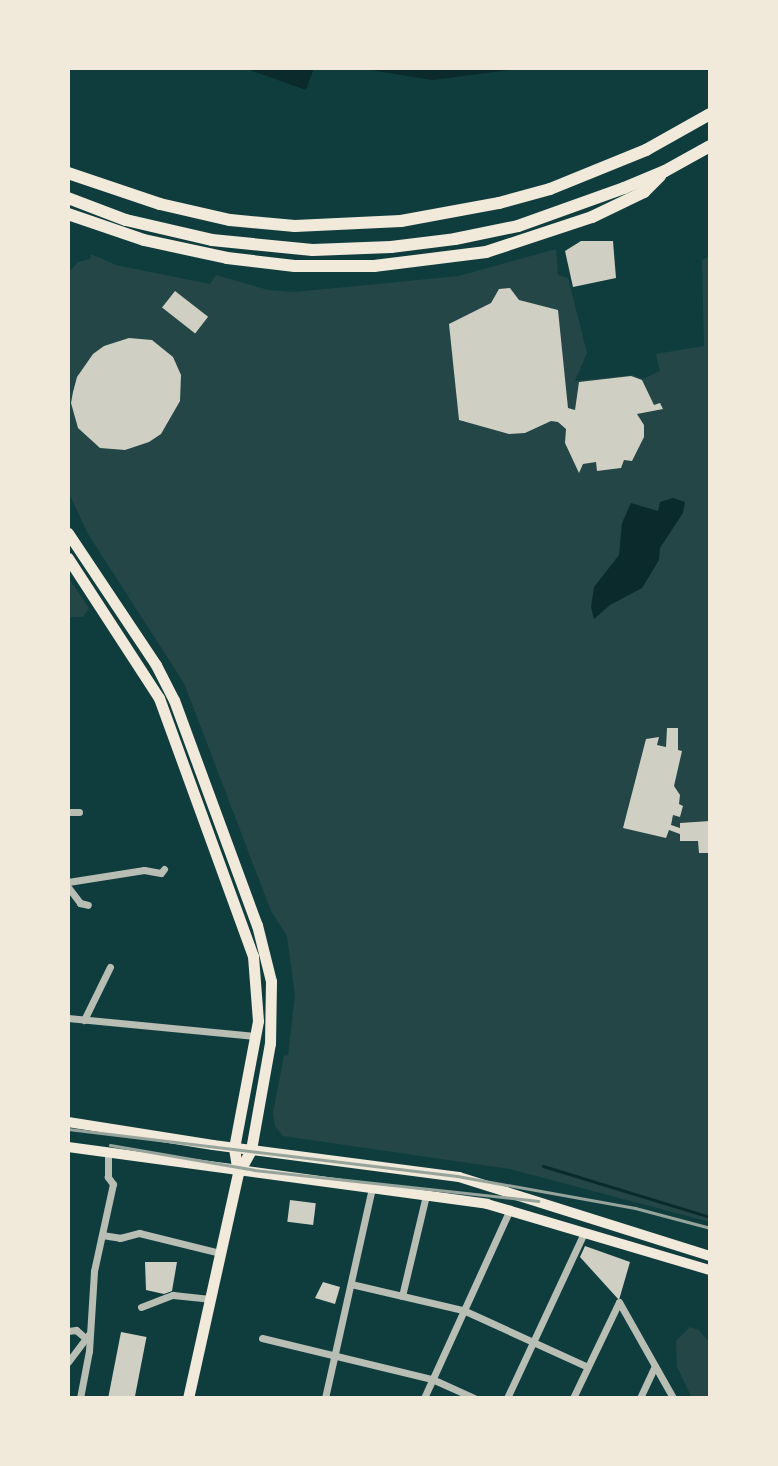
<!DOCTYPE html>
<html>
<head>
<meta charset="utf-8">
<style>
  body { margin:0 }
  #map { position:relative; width:778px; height:1466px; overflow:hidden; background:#0f3d3e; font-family:Georgia,serif }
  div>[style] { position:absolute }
  .green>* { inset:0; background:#244646 }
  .water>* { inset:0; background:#0a2a2b }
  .stream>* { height:3px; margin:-1.5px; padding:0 1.5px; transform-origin:1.5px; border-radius:1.5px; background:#0a2a2b }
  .building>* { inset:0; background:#cfcfc3; transform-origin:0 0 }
  .minor>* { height:7px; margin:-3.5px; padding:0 3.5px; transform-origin:3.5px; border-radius:3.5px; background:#b8beb3 }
  .secondary>* { height:10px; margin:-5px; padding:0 5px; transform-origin:5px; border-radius:5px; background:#f1e9da }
  .primary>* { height:11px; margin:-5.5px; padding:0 5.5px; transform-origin:5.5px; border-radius:5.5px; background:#f1e9da }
  .trunk>* { height:12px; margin:-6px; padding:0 6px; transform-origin:6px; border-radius:6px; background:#f1e9da }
  .rail>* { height:3px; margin:-1.5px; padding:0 1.5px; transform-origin:1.5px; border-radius:1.5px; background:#97a49c }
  span { translate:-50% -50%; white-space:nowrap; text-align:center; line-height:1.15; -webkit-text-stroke:7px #f1e9da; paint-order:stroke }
  .frame { position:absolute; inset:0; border:70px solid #f1e9da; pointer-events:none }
</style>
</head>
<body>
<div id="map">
  <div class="green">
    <div style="clip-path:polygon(556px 249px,558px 275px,568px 278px,587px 353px,575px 381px,633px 375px,643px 379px,660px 371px,656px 354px,704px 346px,702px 260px,710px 256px,710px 1222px,510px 1169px,283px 1136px,275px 1126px,273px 1113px,284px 1056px,288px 1055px,295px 995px,287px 936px,271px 911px,184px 683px,88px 534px,68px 491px,68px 273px,78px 262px,90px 259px,91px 254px,116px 265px,185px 279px,210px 284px,216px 275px,268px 290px,295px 292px,459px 276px)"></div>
    <div style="clip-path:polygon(68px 577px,89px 608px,83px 617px,68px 617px)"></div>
    <div style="clip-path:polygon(690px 1327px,699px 1330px,710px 1343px,710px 1398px,692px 1398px,677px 1367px,676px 1341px)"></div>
  </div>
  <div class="water">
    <div style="clip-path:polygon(244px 68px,314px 68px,306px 90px)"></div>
    <div style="clip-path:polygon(358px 68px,526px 68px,432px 80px)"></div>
    <div style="clip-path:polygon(673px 498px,685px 502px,683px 513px,660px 548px,659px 560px,642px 588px,610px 605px,594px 619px,591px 607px,594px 587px,619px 555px,622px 523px,631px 503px,658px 511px,660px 502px)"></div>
  </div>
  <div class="stream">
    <div style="left:543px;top:1166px;width:175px;rotate:17deg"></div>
  </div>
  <div class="building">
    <div style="clip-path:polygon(581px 241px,613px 241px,616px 278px,573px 287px,565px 251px)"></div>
    <div style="clip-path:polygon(510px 288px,519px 300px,558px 310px,568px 408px,575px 410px,579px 382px,631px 376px,642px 380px,654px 405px,660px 403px,663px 409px,637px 414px,644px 425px,644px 437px,632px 461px,624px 460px,621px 468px,597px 471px,596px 462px,583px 464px,579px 473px,565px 443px,566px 429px,558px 422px,551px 421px,525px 433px,509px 434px,459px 420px,449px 324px,491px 303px,499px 289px)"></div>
    <div style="left:175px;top:291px;width:42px;height:21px;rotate:38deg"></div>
    <div style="clip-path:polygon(129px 338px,152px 340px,173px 357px,181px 375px,180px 401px,161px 434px,149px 442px,125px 450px,100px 448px,78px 428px,71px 403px,73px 392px,77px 377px,93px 354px,104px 346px)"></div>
    <div style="clip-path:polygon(667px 728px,678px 728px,678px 750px,682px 751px,674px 786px,680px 795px,679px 804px,683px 806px,680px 817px,673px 815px,671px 825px,680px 828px,680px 823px,710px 821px,710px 853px,699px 853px,698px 841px,680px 841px,680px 834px,669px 830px,666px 838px,623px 828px,646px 739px,659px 737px,657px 745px,666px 747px)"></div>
    <div style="left:290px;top:1200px;width:26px;height:22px;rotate:7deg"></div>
    <div style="clip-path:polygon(585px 1246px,630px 1262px,619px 1300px,580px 1257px)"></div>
    <div style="clip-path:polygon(145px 1262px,177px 1262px,172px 1291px,164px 1294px,146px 1290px)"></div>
    <div style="clip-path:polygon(323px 1282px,340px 1287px,335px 1304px,315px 1298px)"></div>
    <div style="left:121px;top:1332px;width:26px;height:67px;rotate:11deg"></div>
  </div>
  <div class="minor">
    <div style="left:68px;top:812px;width:11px"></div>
    <div style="left:68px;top:882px;width:77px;rotate:-9deg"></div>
    <div style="left:144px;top:870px;width:17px;rotate:10deg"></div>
    <div style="left:161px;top:873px;width:5px;rotate:-53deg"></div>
    <div style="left:68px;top:887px;width:20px;rotate:53deg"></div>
    <div style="left:80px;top:903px;width:8px;rotate:14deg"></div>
    <div style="left:68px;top:1018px;width:188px;rotate:5.5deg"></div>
    <div style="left:84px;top:1020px;width:59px;rotate:-63.9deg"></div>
    <div style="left:102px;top:1235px;width:18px;rotate:9deg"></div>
    <div style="left:120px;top:1238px;width:20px;rotate:-15deg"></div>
    <div style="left:139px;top:1233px;width:83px;rotate:13.9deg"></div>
    <div style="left:351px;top:1284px;width:115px;rotate:13.1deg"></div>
    <div style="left:463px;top:1310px;width:137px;rotate:24.5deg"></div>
    <div style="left:402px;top:1296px;width:104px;rotate:-76.6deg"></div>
    <div style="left:619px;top:1302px;width:110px;rotate:60.6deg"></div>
    <div style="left:141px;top:1307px;width:34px;rotate:-21deg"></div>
    <div style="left:173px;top:1295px;width:37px;rotate:6deg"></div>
    <div style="left:68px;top:1331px;width:8px;rotate:-7deg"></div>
    <div style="left:76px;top:1330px;width:11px;rotate:41deg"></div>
    <div style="left:262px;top:1338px;width:175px;rotate:13.6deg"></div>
    <div style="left:432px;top:1379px;width:46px;rotate:24.3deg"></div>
    <div style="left:68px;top:1362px;width:36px;rotate:-53deg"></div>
    <div style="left:80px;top:1398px;width:48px;rotate:-79.2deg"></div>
    <div style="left:89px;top:1351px;width:80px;rotate:-86.4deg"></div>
    <div style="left:94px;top:1271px;width:89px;rotate:-77.7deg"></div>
    <div style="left:113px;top:1184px;width:9px;rotate:-126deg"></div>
    <div style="left:108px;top:1177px;width:24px;rotate:-90deg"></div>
    <div style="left:325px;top:1398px;width:215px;rotate:-77.4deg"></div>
    <div style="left:424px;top:1398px;width:208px;rotate:-65.5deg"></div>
    <div style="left:507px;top:1398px;width:182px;rotate:-65deg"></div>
    <div style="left:573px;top:1398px;width:106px;rotate:-64.4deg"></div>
    <div style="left:640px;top:1398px;width:35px;rotate:-65deg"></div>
  </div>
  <div class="secondary">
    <div style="left:68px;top:1122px;width:147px;rotate:9deg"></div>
    <div style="left:213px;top:1145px;width:248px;rotate:7.4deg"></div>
    <div style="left:459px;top:1177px;width:263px;rotate:17.5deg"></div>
    <div style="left:68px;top:1147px;width:423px;rotate:7.7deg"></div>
    <div style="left:487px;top:1204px;width:233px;rotate:16.5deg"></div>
  </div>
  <div class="primary">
    <div style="left:68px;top:533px;width:159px;rotate:56.3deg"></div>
    <div style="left:156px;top:665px;width:39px;rotate:63deg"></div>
    <div style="left:174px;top:700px;width:240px;rotate:69.8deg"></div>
    <div style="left:257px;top:925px;width:58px;rotate:76deg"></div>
    <div style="left:271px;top:981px;width:62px;rotate:90.9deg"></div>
    <div style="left:270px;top:1043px;width:109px;rotate:100.1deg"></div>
    <div style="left:251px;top:1150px;width:26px;rotate:119deg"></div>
    <div style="left:238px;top:1173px;width:230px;rotate:102.5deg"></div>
    <div style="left:68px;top:558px;width:167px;rotate:57deg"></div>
    <div style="left:159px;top:698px;width:275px;rotate:70deg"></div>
    <div style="left:253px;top:956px;width:65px;rotate:85.6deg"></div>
    <div style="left:258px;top:1021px;width:129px;rotate:100.7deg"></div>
    <div style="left:234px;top:1148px;width:24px;rotate:81deg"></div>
  </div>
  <div class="trunk">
    <div style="left:68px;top:173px;width:97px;rotate:18.6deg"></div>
    <div style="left:160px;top:204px;width:72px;rotate:12.9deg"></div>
    <div style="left:230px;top:220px;width:65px;rotate:5.3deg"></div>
    <div style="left:295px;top:226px;width:106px;rotate:-2.7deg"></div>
    <div style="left:401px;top:221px;width:100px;rotate:-10.4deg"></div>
    <div style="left:499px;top:203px;width:53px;rotate:-15.4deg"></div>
    <div style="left:550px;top:189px;width:104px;rotate:-22.1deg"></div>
    <div style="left:646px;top:150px;width:73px;rotate:-29.4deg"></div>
    <div style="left:68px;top:198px;width:62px;rotate:20.8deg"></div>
    <div style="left:126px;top:220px;width:88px;rotate:13.1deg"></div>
    <div style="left:212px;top:240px;width:101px;rotate:5.7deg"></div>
    <div style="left:313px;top:250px;width:78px;rotate:-2.2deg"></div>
    <div style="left:391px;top:247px;width:64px;rotate:-7.1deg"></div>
    <div style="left:455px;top:239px;width:64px;rotate:-11.7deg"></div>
    <div style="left:518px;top:226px;width:113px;rotate:-19.7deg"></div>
    <div style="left:624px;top:188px;width:44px;rotate:-22.5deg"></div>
    <div style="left:665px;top:171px;width:51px;rotate:-29.1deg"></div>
    <div style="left:68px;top:214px;width:80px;rotate:18.9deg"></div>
    <div style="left:144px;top:240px;width:85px;rotate:12.2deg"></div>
    <div style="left:227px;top:258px;width:68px;rotate:6.7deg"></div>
    <div style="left:295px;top:266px;width:79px"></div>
    <div style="left:374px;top:266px;width:113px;rotate:-7.1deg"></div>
    <div style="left:486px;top:252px;width:112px;rotate:-18.3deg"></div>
    <div style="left:592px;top:217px;width:58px;rotate:-25.7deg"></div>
    <div style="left:644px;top:192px;width:23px;rotate:-45deg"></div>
  </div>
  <div class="rail">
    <div style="left:68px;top:1129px;width:392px;rotate:6.9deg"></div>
    <div style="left:457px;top:1176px;width:181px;rotate:10.2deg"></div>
    <div style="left:635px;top:1208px;width:78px;rotate:14.9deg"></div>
    <div style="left:110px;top:1145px;width:146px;rotate:9.8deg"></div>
    <div style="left:254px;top:1170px;width:286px;rotate:6.2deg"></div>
  </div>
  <div class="frame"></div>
</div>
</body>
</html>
